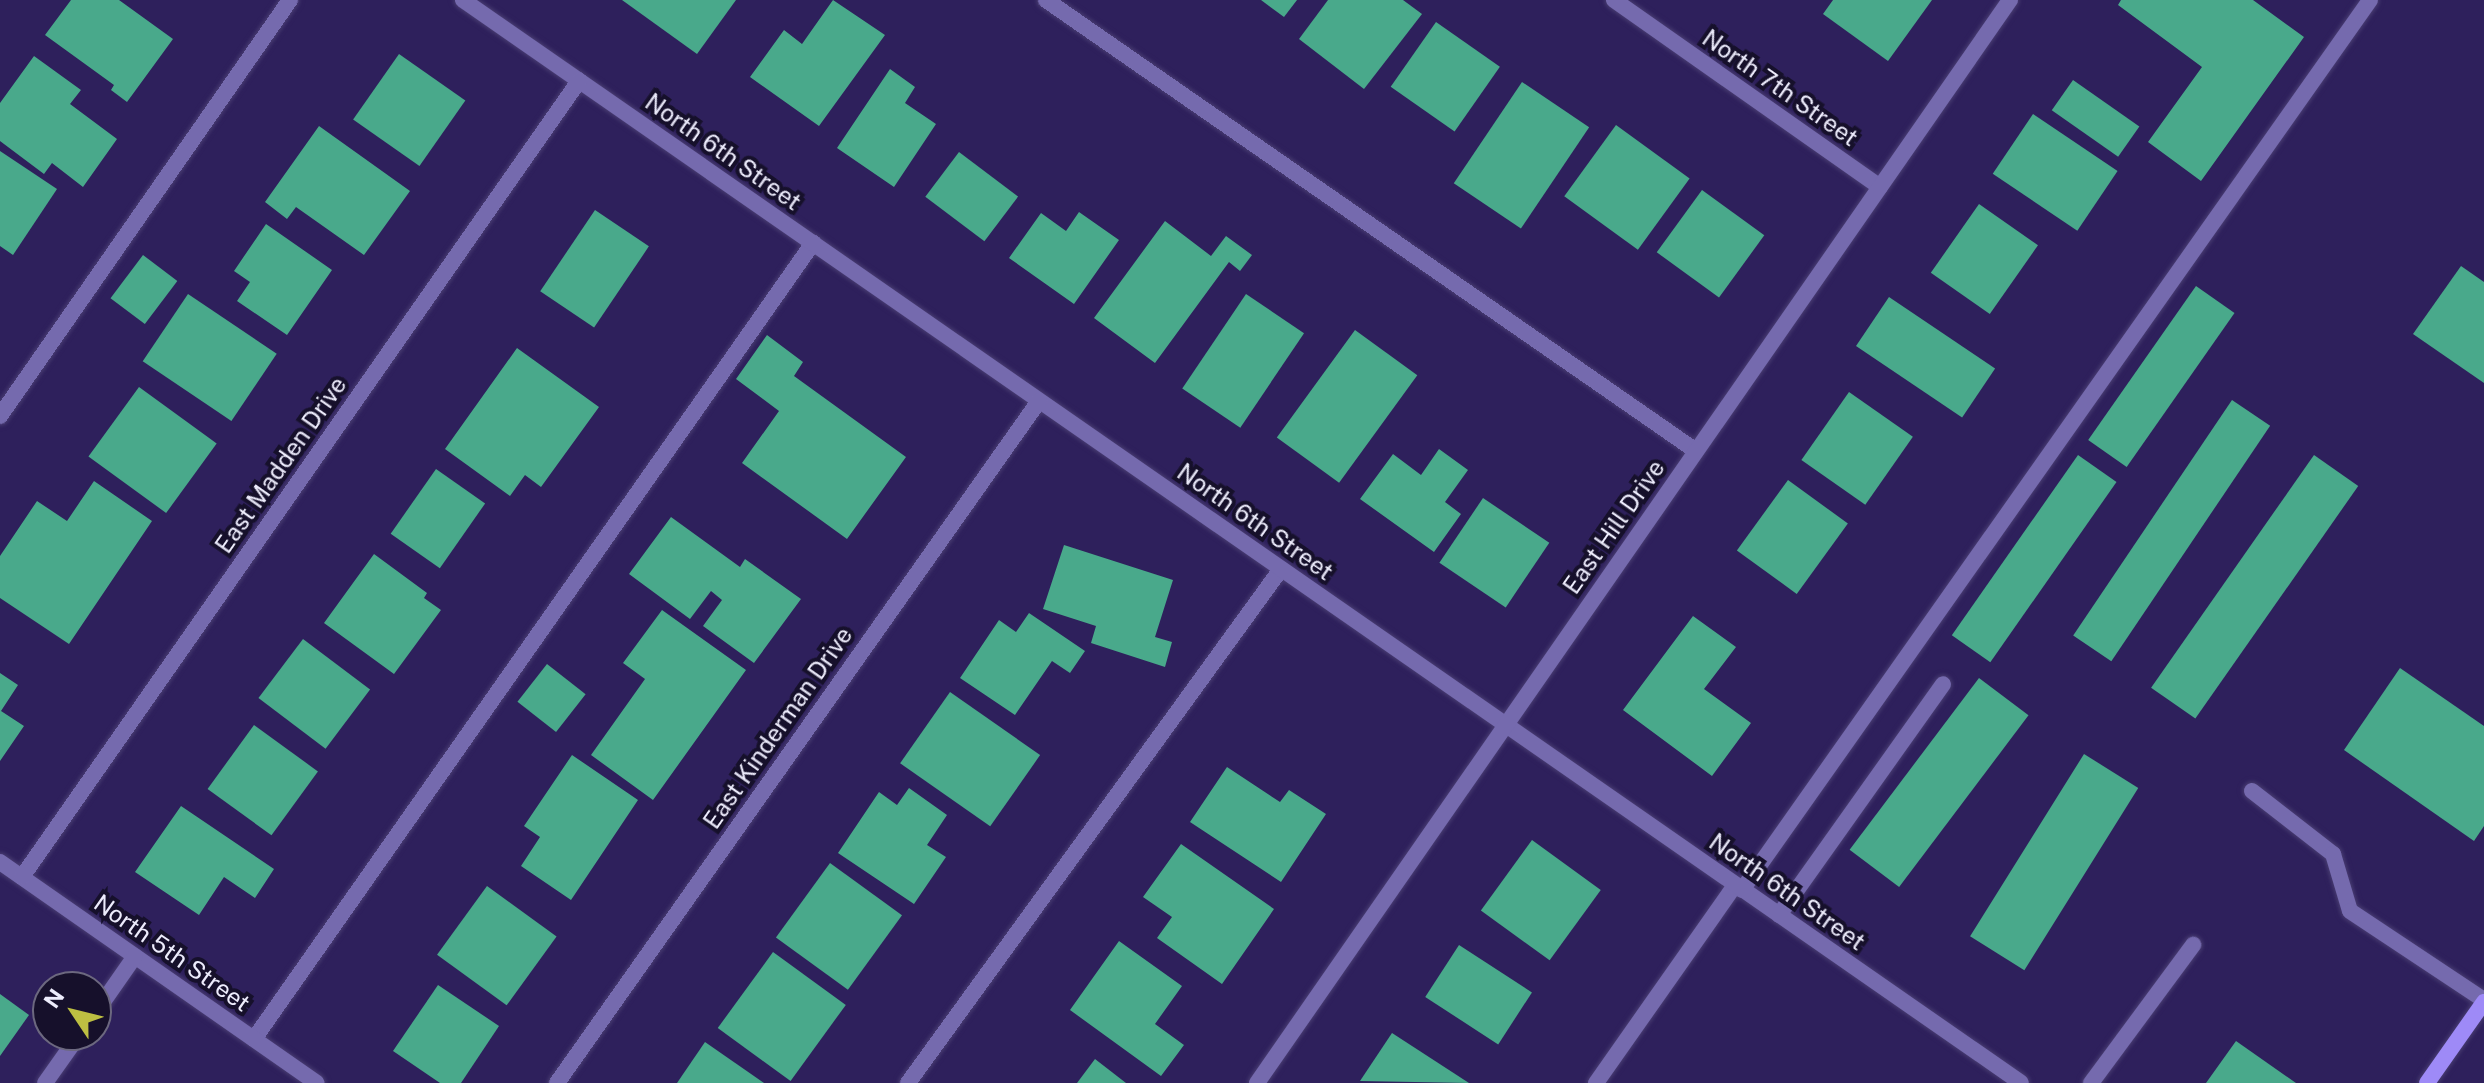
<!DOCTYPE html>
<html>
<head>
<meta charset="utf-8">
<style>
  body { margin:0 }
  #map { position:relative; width:2484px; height:1083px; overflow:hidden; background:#2e205c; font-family:"Public Sans",sans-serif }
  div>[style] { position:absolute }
  .building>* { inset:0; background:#49a98b; transform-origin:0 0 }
  .roads { filter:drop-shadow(0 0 2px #493d72) drop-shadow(0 0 2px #493d72) }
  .service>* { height:16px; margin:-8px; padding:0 8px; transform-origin:8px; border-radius:8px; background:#756aae }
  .minor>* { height:16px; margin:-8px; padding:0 8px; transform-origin:8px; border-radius:8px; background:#756aae }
  .secondary>* { height:16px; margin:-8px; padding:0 8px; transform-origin:8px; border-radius:8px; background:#9e8af7 }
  span { translate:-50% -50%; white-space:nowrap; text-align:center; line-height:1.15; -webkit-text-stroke:8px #16102b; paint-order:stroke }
  .street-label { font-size:24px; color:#edecfc }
  .north { position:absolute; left:32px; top:971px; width:80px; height:80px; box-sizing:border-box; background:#16102b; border:2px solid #6c687f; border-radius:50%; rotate:305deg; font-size:22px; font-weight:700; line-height:32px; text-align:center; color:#edecfc }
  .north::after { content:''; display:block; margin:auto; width:28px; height:36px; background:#bdbf42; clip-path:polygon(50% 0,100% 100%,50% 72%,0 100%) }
</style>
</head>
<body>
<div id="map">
  <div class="building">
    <div style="clip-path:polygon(71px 0,119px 0,173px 39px,127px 102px,111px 90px,114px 85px,45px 35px)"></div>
    <div style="clip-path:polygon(622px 0,736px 0,697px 54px)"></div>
    <div style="clip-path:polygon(833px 0,885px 35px,819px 126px,750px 77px,784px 30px,802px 44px)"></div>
    <div style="clip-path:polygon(1261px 0,1297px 0,1284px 17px)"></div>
    <div style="clip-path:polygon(1328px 0,1403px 0,1422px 14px,1364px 89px,1299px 39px)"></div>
    <div style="clip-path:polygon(1833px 0,1932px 0,1888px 61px,1823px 14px)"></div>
    <div style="clip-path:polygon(2121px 0,2253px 0,2304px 37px,2201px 181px,2148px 142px,2202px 67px,2118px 5px)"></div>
    <div style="left:1436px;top:22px;width:78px;height:79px;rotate:35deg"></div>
    <div style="left:399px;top:54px;width:81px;height:80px;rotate:35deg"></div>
    <div style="clip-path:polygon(34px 56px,81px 90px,70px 104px,117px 139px,83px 187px,52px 163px,44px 174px,0 141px,0 103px)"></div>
    <div style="clip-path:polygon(890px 69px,915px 87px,905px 103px,936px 124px,894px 187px,837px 148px)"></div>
    <div style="left:2073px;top:80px;width:81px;height:37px;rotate:35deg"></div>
    <div style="left:1522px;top:82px;width:81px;height:122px;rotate:34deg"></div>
    <div style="left:2033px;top:114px;width:102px;height:72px;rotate:34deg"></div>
    <div style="left:1616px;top:125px;width:91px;height:88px;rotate:36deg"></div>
    <div style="clip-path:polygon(319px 126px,410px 191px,364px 255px,296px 207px,287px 219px,265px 202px)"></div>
    <div style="clip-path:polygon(0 151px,57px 189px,13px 255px,0 246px)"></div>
    <div style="left:959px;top:152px;width:74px;height:56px;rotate:37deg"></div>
    <div style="left:1702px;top:190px;width:77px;height:77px;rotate:36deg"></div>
    <div style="left:1979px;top:204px;width:72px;height:84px;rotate:35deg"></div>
    <div style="left:595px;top:210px;width:65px;height:98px;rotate:34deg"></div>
    <div style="clip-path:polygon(1079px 212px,1119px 240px,1074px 304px,1009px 258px,1041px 213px,1066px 231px)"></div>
    <div style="clip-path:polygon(1165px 221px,1211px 256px,1226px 236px,1252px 255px,1240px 271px,1229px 262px,1155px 363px,1094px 318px)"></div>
    <div style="clip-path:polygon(266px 224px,332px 270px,287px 335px,237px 301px,250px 282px,234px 271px)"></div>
    <div style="left:143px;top:255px;width:43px;height:54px;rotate:37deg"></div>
    <div style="clip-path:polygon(2461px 266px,2484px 282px,2484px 383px,2413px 334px)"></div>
    <div style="left:2196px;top:286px;width:47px;height:188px;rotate:35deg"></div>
    <div style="left:188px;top:294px;width:107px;height:81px;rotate:34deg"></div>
    <div style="left:1246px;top:294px;width:70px;height:114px;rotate:34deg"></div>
    <div style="left:1889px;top:297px;width:128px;height:59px;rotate:34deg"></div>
    <div style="left:1355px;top:330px;width:77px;height:133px;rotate:36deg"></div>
    <div style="clip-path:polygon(767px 335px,803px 362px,794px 376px,906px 457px,847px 539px,742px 463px,779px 411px,736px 379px)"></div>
    <div style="clip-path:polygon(517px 348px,599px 407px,541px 487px,525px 475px,510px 496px,445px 449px)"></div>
    <div style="left:139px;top:387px;width:96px;height:86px;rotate:36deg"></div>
    <div style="left:1849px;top:392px;width:78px;height:83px;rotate:35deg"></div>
    <div style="left:2232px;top:400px;width:46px;height:284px;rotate:34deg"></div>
    <div style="clip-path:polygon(1439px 449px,1468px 470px,1445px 502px,1461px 514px,1434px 552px,1360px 499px,1393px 454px,1421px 475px)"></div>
    <div style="left:2078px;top:455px;width:47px;height:220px;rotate:35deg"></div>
    <div style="left:2314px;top:455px;width:54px;height:284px;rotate:35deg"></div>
    <div style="left:436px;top:469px;width:60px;height:79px;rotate:35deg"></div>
    <div style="left:1788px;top:480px;width:74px;height:87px;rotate:36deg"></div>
    <div style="clip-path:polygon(94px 481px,152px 521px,69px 644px,0 598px,0 556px,37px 501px,67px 521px)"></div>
    <div style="left:1483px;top:498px;width:80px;height:78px;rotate:34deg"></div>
    <div style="clip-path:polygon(671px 517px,740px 567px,745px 559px,801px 599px,754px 663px,703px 626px,722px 600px,711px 591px,690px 619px,629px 574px)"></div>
    <div style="clip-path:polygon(1064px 545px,1173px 580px,1155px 637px,1172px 642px,1165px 667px,1091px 643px,1096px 626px,1043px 609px)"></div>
    <div style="clip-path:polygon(374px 554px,427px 593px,424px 598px,441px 610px,394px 674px,324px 623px)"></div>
    <div style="clip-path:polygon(662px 610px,746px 670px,653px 800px,591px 755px,645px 679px,623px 663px)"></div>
    <div style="clip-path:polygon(1029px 613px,1085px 651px,1070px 673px,1052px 661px,1015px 715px,960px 678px,999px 620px,1016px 632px)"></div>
    <div style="clip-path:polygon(1693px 616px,1736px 647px,1704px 689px,1751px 723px,1712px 776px,1623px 710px)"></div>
    <div style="left:303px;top:639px;width:84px;height:74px;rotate:37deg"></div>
    <div style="left:547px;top:664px;width:49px;height:48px;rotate:38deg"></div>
    <div style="clip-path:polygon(2400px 668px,2484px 726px,2484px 826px,2474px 841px,2344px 750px)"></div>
    <div style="clip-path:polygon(0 673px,18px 685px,1px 711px,24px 726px,0 761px)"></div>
    <div style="left:1979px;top:678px;width:62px;height:215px;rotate:37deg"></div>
    <div style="left:950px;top:692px;width:110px;height:87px;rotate:35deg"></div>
    <div style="left:254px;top:725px;width:79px;height:79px;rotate:36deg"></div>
    <div style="left:2084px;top:754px;width:64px;height:215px;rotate:32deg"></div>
    <div style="clip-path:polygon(572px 755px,638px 800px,571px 900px,521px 866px,540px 837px,524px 826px)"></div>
    <div style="clip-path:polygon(1227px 767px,1280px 802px,1289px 790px,1326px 814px,1281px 882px,1190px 822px)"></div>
    <div style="clip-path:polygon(909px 788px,947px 815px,927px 845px,946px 857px,914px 904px,838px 853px,879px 792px,897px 805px)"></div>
    <div style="clip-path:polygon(181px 806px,274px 869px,255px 898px,224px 877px,199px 915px,135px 872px)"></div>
    <div style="left:1532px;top:840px;width:85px;height:87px;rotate:36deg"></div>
    <div style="clip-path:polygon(1181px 844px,1274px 909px,1222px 984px,1157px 938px,1172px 917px,1143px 897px)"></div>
    <div style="left:830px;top:863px;width:89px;height:92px;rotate:36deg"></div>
    <div style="left:487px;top:886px;width:86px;height:85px;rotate:36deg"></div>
    <div style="clip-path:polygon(1119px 941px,1182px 986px,1155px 1024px,1184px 1045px,1161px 1076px,1070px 1010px)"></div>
    <div style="left:1459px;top:945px;width:87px;height:62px;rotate:33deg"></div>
    <div style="left:773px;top:952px;width:90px;height:94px;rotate:36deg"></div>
    <div style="clip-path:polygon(438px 985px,499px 1026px,461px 1083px,440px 1083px,393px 1051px)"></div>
    <div style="clip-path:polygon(0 994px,29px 1015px,0 1056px)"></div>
    <div style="clip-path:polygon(1392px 1033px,1469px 1083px,1360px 1081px)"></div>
    <div style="clip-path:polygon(2236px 1041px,2296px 1083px,2206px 1083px)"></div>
    <div style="clip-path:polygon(705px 1042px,764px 1083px,677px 1083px)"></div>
    <div style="clip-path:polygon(1095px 1059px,1126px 1083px,1077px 1083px)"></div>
  </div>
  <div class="roads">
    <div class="service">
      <div style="left:1046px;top:0;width:791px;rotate:34.75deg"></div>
      <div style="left:0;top:416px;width:507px;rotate:-55.12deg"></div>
      <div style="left:2252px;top:791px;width:103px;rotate:37.9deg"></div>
      <div style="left:2333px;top:854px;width:59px;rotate:73.4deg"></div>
      <div style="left:2350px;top:911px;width:161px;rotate:33.6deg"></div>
      <div style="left:1742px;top:890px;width:1089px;rotate:-54.79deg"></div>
      <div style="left:1779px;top:915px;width:283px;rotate:-54.6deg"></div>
      <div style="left:254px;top:1039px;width:973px;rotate:-54.92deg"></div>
      <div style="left:908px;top:1083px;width:635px;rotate:-54.03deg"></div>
      <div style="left:1596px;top:1083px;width:242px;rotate:-54.9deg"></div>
      <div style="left:2091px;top:1083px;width:172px;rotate:-53.5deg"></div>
    </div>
    <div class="minor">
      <div style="left:463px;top:0;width:1897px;rotate:34.8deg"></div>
      <div style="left:1614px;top:0;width:325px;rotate:35.1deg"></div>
      <div style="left:0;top:862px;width:386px;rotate:34.9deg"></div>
      <div style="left:22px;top:877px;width:972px;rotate:-55.02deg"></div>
      <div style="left:96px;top:1012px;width:68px;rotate:-55.1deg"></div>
      <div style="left:45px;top:1083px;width:59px;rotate:-54.7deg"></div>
      <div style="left:557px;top:1083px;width:835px;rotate:-54.75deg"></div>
      <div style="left:1257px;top:1083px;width:1319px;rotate:-55.19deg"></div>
    </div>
    <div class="secondary">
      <div style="left:2427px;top:1083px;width:99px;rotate:-54.9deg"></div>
    </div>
  </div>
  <div class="street-label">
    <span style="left:1780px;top:88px;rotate:35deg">North 7th Street</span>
    <span style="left:723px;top:152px;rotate:35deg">North 6th Street</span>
    <span style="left:281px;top:465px;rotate:-55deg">East Madden Drive</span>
    <span style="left:1255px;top:522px;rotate:35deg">North 6th Street</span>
    <span style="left:1614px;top:527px;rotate:-55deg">East Hill Drive</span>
    <span style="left:778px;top:728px;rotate:-55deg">East Kinderman Drive</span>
    <span style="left:1787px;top:892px;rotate:35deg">North 6th Street</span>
    <span style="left:172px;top:953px;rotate:35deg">North 5th Street</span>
  </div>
  <div class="north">N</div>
</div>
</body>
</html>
